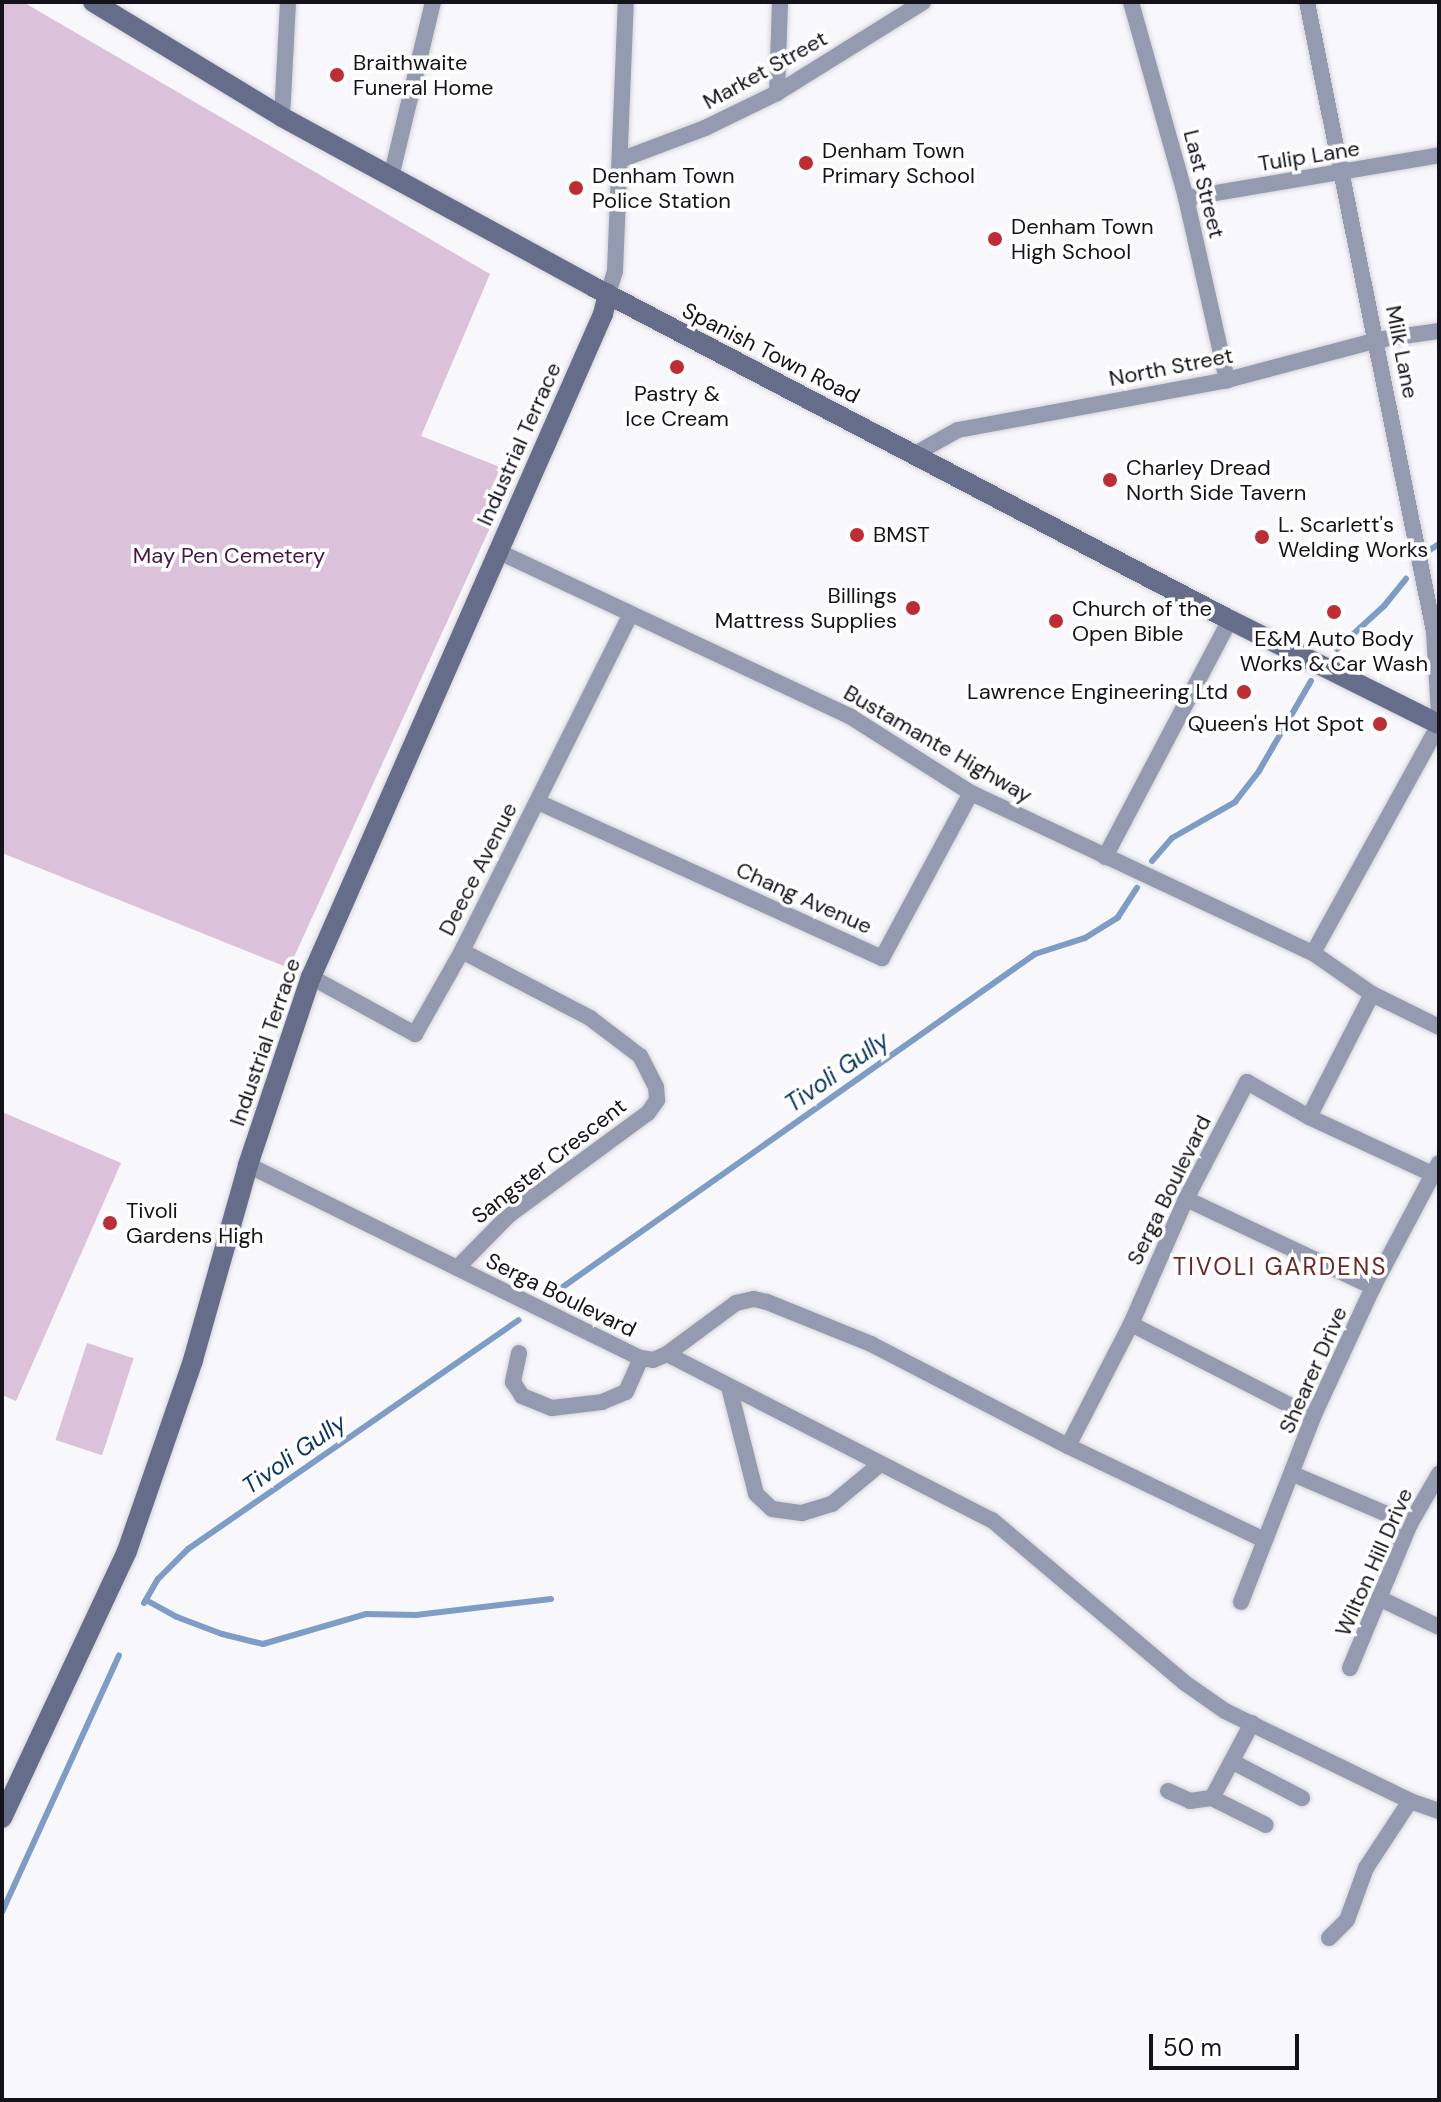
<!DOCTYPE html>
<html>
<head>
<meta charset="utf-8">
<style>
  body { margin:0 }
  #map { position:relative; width:1441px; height:2102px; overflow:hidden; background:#f8f7fc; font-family:"DM Sans",sans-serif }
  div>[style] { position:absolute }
  .green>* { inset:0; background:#dbc1d9; transform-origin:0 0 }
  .stream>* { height:6px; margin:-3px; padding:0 3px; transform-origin:3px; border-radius:3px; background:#7e9dc6 }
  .roads { filter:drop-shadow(0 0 2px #d4d3d8) drop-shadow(0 0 2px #d4d3d8) }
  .street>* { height:16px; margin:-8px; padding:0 8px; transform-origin:8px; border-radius:8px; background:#949aaf }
  .secondary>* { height:20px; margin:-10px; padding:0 10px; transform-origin:10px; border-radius:10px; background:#666d8b }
  .dots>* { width:22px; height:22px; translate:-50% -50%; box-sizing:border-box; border:4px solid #fff; border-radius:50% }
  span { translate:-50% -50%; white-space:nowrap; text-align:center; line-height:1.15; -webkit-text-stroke:7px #fff; paint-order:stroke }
  .poi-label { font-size:22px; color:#14131b }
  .left { translate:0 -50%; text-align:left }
  .right { translate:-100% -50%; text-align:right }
  .street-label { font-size:22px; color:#14131b }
  .park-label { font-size:22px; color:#461545 }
  .water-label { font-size:24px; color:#093567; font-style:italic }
  .neighbourhood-label { font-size:24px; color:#6d2726; letter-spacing:2px }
  .frame { position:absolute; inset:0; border:4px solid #14131b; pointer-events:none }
  .scale { position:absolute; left:1149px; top:2034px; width:150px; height:36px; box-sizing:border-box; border:4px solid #14131b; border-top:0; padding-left:10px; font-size:24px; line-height:28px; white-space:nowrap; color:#14131b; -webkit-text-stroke:6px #fff; paint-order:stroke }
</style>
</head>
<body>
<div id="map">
  <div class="green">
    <div style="clip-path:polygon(2px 2px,23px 2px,490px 274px,421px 436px,515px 473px,289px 968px,2px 853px)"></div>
    <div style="clip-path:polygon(2px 1112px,121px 1163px,16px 1401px,2px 1395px)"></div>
    <div style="left:87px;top:1343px;width:49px;height:102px;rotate:18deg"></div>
  </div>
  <div class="stream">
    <div style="left:1428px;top:551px;width:13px;rotate:-32deg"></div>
    <div style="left:1337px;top:649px;width:64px;rotate:-42.5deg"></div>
    <div style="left:1384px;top:606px;width:35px;rotate:-51deg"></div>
    <div style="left:1152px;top:861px;width:30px;rotate:-49deg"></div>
    <div style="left:1172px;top:838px;width:73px;rotate:-29.7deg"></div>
    <div style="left:1235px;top:802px;width:39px;rotate:-52deg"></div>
    <div style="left:1259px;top:771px;width:104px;rotate:-60deg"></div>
    <div style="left:557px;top:1291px;width:585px;rotate:-35.18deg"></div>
    <div style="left:1035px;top:954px;width:52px;rotate:-17.7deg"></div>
    <div style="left:1085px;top:938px;width:39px;rotate:-32deg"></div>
    <div style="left:1118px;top:917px;width:35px;rotate:-57deg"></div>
    <div style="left:146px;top:1600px;width:35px;rotate:29deg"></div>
    <div style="left:177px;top:1617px;width:48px;rotate:20.7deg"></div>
    <div style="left:222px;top:1634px;width:42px;rotate:13.7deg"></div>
    <div style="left:263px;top:1644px;width:107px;rotate:-16.2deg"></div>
    <div style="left:366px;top:1614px;width:50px;rotate:1.1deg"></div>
    <div style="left:416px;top:1615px;width:136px;rotate:-6.8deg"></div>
    <div style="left:144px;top:1603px;width:28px;rotate:-60deg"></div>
    <div style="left:158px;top:1579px;width:42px;rotate:-45deg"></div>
    <div style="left:188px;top:1549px;width:402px;rotate:-34.7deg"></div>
    <div style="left:2px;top:1912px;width:282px;rotate:-65.5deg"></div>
  </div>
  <div class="roads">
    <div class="street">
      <div style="left:1131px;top:2px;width:204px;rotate:74.3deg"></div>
      <div style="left:1186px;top:198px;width:187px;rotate:77.3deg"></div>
      <div style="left:1307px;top:2px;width:643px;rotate:78.6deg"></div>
      <div style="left:1434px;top:632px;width:81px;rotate:86.5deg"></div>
      <div style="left:777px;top:93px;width:91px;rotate:-88.1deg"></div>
      <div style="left:282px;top:117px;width:115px;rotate:-87deg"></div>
      <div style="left:620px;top:160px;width:91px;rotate:-20.6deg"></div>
      <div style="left:705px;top:128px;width:80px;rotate:-25.9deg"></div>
      <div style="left:777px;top:93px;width:172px;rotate:-31.9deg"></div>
      <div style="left:391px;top:177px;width:180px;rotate:-76.5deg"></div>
      <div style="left:1186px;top:198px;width:257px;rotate:-9.6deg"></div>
      <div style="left:608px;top:294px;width:24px;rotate:-73deg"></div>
      <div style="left:615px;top:271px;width:269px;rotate:-87.7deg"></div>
      <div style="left:915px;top:454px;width:49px;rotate:-29.2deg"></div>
      <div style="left:958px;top:430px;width:274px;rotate:-10.5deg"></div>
      <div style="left:1227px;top:380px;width:155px;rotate:-14.9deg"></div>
      <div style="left:1377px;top:340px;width:63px;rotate:-8.3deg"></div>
      <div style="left:497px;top:551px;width:391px;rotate:25.1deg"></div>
      <div style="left:851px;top:717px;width:142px;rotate:32.3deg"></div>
      <div style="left:971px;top:793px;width:378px;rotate:25.1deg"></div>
      <div style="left:1313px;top:953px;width:72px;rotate:34.8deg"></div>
      <div style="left:1372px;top:994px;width:75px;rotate:26.2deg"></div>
      <div style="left:538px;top:802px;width:378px;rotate:24.4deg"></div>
      <div style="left:882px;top:958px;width:187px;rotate:-61.7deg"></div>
      <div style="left:1105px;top:857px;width:268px;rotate:-62.2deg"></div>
      <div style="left:1313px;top:953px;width:260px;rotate:-61.1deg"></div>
      <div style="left:311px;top:977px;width:119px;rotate:28.7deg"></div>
      <div style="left:415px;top:1034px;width:95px;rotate:-60.5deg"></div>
      <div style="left:462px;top:951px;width:375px;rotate:-63.4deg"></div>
      <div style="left:1309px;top:1117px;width:138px;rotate:-62.9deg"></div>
      <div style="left:248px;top:1165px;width:438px;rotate:26.2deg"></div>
      <div style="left:641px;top:1358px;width:12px;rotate:9deg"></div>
      <div style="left:653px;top:1360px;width:15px;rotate:-23deg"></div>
      <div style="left:667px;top:1354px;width:86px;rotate:-36.5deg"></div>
      <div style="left:736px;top:1303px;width:18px;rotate:-13deg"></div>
      <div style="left:754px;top:1299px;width:13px;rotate:13deg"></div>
      <div style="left:767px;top:1302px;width:112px;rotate:22deg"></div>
      <div style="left:871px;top:1344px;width:222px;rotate:27.4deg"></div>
      <div style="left:1068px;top:1446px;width:217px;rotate:25.6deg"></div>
      <div style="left:1186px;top:1199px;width:207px;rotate:25.2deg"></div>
      <div style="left:457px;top:1268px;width:74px;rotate:-45.5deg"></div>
      <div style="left:509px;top:1215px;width:172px;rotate:-36.3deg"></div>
      <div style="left:648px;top:1113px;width:16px;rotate:-55deg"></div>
      <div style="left:657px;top:1100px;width:13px;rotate:-94deg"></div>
      <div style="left:656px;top:1087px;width:35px;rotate:-117deg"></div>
      <div style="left:640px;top:1056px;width:63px;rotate:-142.8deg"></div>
      <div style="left:590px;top:1018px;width:144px;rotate:-152.4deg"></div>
      <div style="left:1131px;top:1324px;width:204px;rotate:27.1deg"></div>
      <div style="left:519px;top:1353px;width:30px;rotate:102deg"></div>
      <div style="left:513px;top:1382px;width:17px;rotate:57deg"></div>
      <div style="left:522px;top:1396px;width:32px;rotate:22deg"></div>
      <div style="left:552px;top:1408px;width:50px;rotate:-6.8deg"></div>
      <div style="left:602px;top:1402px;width:26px;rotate:-23deg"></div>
      <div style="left:626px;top:1392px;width:37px;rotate:-66deg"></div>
      <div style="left:667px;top:1354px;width:365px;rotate:27.1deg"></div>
      <div style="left:992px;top:1520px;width:253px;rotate:40.2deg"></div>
      <div style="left:1185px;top:1683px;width:49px;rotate:35deg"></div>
      <div style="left:1225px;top:1711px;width:206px;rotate:25.9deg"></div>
      <div style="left:1410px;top:1801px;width:31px;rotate:19deg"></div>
      <div style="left:729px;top:1387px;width:110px;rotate:75.8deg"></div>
      <div style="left:756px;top:1494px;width:22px;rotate:43deg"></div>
      <div style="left:772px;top:1509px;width:30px;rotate:8deg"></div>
      <div style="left:802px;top:1513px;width:31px;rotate:-17deg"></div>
      <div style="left:832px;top:1504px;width:61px;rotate:-39.7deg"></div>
      <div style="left:1068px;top:1446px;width:137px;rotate:-62.7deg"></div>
      <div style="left:1131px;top:1324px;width:137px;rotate:-66.3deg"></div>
      <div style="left:1186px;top:1199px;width:132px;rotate:-62.5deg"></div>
      <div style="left:1247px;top:1082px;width:71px;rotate:29.4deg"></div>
      <div style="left:1309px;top:1117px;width:143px;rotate:24.8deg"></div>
      <div style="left:1293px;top:1474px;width:127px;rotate:23.1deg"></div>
      <div style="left:1381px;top:1599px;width:64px;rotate:25.8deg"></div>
      <div style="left:1241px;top:1602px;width:199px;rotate:-68.7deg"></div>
      <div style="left:1313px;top:1417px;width:143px;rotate:-65.2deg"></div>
      <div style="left:1373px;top:1287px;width:140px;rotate:-62deg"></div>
      <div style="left:1350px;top:1668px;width:156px;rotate:-67.4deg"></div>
      <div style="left:1410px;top:1524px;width:58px;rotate:-59.9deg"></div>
      <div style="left:1233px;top:1762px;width:78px;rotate:27.6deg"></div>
      <div style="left:1168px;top:1791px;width:24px;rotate:24deg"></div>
      <div style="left:1190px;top:1801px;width:22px;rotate:-8deg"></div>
      <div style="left:1212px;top:1798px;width:60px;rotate:26.6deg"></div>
      <div style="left:1212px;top:1798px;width:85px;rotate:-61.9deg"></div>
      <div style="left:1329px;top:1938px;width:25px;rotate:-45deg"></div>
      <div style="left:1347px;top:1920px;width:55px;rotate:-69.9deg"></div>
      <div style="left:1366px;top:1868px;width:80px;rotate:-56.7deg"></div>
    </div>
    <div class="secondary">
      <div style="left:93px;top:2px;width:221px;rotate:31.3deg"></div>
      <div style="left:282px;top:117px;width:351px;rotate:28.6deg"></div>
      <div style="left:590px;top:285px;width:722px;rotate:27.63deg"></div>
      <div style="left:1230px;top:620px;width:233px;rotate:26.5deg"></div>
      <div style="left:2px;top:1818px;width:295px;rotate:-64.9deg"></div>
      <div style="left:127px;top:1551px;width:202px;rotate:-70.9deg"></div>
      <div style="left:193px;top:1360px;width:203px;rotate:-74.2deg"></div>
      <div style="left:248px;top:1165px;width:198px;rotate:-71.5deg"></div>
      <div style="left:311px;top:977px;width:724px;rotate:-66.23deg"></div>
      <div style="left:603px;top:314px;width:21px;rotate:-76deg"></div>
    </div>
  </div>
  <div class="dots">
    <div style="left:337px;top:75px;background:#bd2d33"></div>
    <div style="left:806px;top:163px;background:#bd2d33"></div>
    <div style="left:576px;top:188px;background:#bd2d33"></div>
    <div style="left:995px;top:239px;background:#bd2d33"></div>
    <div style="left:677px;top:367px;background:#bd2d33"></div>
    <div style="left:1110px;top:480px;background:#bd2d33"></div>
    <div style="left:857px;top:535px;background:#bd2d33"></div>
    <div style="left:1262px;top:537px;background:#bd2d33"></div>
    <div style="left:913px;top:608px;background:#bd2d33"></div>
    <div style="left:1334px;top:612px;background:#bd2d33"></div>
    <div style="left:1056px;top:621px;background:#bd2d33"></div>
    <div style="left:1244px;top:692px;background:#bd2d33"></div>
    <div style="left:1380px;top:724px;background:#bd2d33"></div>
    <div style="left:110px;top:1223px;background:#bd2d33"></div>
  </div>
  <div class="poi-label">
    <span class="left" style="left:353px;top:75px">Braithwaite<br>Funeral Home</span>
    <span class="left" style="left:822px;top:163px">Denham Town<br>Primary School</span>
    <span class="left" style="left:592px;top:188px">Denham Town<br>Police Station</span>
    <span class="left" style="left:1011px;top:239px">Denham Town<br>High School</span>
    <span style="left:677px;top:406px">Pastry &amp;<br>Ice Cream</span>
    <span class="left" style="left:1126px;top:480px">Charley Dread<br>North Side Tavern</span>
    <span class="left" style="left:1278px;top:537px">L. Scarlett's<br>Welding Works</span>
    <span class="left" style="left:873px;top:535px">BMST</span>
    <span class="right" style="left:897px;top:608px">Billings<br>Mattress Supplies</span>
    <span class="left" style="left:1072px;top:621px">Church of the<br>Open Bible</span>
    <span style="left:1334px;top:651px">E&amp;M Auto Body<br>Works &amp; Car Wash</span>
    <span class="right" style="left:1228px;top:692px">Lawrence Engineering Ltd</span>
    <span class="right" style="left:1364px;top:724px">Queen's Hot Spot</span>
    <span class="left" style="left:126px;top:1223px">Tivoli<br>Gardens High</span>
  </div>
  <div class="street-label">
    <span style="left:765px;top:70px;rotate:-29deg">Market Street</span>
    <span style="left:1309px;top:156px;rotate:-9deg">Tulip Lane</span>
    <span style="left:1204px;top:184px;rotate:76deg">Last Street</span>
    <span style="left:1402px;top:352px;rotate:79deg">Milk Lane</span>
    <span style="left:771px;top:353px;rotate:27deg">Spanish Town Road</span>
    <span style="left:1171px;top:367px;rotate:-11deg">North Street</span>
    <span style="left:519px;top:444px;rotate:-66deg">Industrial Terrace</span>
    <span style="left:938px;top:744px;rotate:30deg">Bustamante Highway</span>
    <span style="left:478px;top:869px;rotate:-63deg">Deece Avenue</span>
    <span style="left:804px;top:898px;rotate:24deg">Chang Avenue</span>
    <span style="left:265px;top:1042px;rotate:-71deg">Industrial Terrace</span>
    <span style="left:549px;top:1161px;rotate:-38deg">Sangster Crescent</span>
    <span style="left:1169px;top:1190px;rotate:-64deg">Serga Boulevard</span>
    <span style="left:561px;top:1295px;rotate:26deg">Serga Boulevard</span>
    <span style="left:1313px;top:1370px;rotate:-66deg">Shearer Drive</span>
    <span style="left:1374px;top:1562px;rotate:-66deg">Wilton Hill Drive</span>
  </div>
  <div class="park-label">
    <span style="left:229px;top:556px">May Pen Cemetery</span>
  </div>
  <div class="water-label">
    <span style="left:837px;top:1072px;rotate:-35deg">Tivoli Gully</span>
    <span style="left:294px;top:1454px;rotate:-35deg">Tivoli Gully</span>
  </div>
  <div class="neighbourhood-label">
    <span style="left:1280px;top:1267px">TIVOLI GARDENS</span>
  </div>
  <div class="frame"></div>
  <div class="scale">50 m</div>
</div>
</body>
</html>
